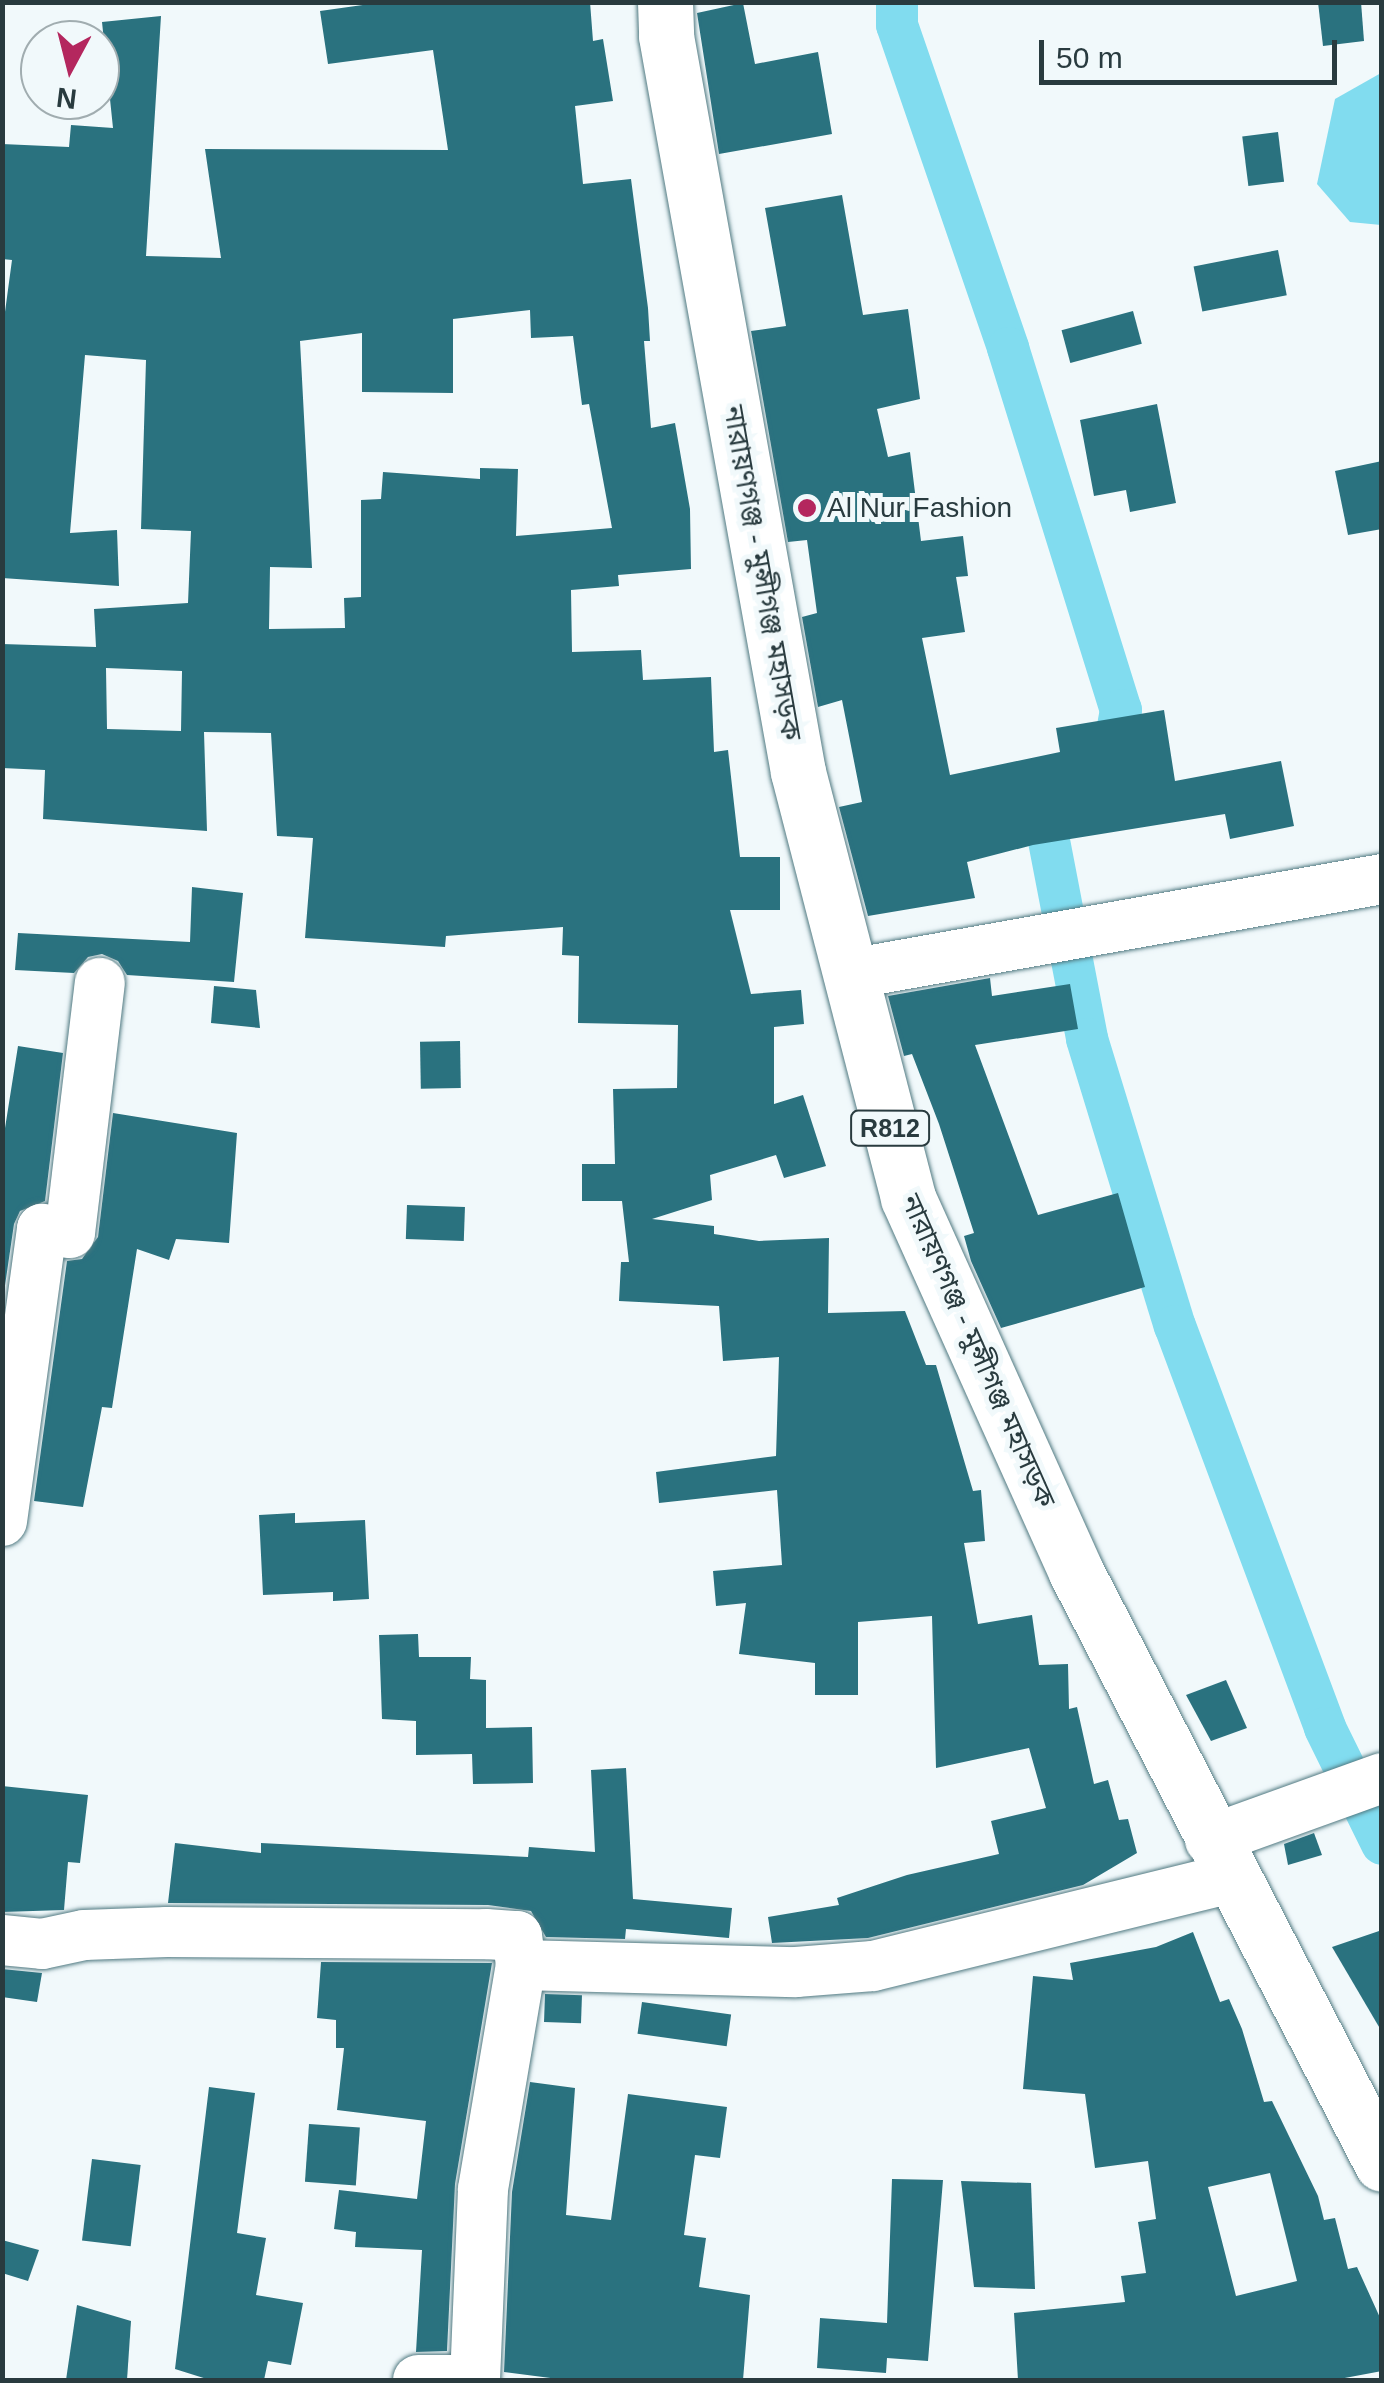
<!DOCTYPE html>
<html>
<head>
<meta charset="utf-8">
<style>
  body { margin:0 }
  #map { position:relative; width:1384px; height:2383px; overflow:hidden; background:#f1f9fb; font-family:Helvetica,"Noto Sans Bengali",sans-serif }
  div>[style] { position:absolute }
  .water>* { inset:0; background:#81dcef }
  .canal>* { height:42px; margin:-21px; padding:0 21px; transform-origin:21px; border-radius:21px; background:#81dcef }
  .building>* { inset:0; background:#2a727f; transform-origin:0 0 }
  .roads { filter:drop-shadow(0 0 2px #517a82) drop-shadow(0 0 2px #517a82) }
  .minor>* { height:50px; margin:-25px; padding:0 25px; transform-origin:25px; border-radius:25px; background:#fff }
  .major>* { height:55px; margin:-27.5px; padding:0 27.5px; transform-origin:27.5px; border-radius:27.5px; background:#fff }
  .dots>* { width:28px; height:28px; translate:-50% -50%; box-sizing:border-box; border:5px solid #f1f9fb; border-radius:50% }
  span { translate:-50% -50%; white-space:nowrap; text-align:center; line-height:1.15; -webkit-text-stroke:10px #f1f9fb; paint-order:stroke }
  .shield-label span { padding:2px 8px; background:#f1f9fb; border:2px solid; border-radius:8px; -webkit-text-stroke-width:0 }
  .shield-label { font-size:25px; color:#293b3f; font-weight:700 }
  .poi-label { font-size:28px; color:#293b3f }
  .left { translate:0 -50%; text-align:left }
  .street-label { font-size:28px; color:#293b3f }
  .frame { position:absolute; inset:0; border:5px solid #293b3f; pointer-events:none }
  .north { position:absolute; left:20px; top:20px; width:100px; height:100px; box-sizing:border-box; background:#f1f9fb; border:2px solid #a1adb0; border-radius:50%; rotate:187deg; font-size:28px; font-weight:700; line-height:40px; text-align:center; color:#293b3f }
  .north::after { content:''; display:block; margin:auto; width:35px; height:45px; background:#b4275e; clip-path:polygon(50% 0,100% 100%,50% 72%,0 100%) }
  .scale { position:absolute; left:1039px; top:40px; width:298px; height:45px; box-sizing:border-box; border:5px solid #293b3f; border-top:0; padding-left:12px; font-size:30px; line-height:35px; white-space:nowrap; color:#293b3f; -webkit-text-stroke:8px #f1f9fb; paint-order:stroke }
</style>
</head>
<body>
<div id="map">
  <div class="water">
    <div style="clip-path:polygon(1381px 73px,1381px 225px,1350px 222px,1317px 184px,1335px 99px)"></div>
  </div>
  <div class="canal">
    <div style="left:897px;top:2px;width:23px;rotate:90deg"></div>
    <div style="left:897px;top:25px;width:342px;rotate:71deg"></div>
    <div style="left:1008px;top:348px;width:379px;rotate:72.7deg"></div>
    <div style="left:1121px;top:710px;width:77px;rotate:100.4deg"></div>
    <div style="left:1107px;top:786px;width:71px;rotate:151.3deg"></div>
    <div style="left:1045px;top:820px;width:223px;rotate:79.1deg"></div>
    <div style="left:1087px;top:1039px;width:300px;rotate:73deg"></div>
    <div style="left:1175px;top:1326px;width:429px;rotate:69.5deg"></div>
    <div style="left:1325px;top:1728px;width:129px;rotate:63.8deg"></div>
  </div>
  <div class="building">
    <div style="clip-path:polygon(evenodd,384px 2px,590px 2px,593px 41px,603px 39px,613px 101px,575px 106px,583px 184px,631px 179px,648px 308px,650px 341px,644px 341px,651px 428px,675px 423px,690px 509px,691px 569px,618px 575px,619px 586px,571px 590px,572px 652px,641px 650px,643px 680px,711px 677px,714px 752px,728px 750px,740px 857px,780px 857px,780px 910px,730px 910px,751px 994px,801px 990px,804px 1024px,774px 1027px,774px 1104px,803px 1095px,826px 1166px,784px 1178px,776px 1155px,710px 1175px,712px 1200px,652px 1219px,714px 1226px,714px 1234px,759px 1241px,829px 1238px,828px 1313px,905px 1311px,926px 1365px,936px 1365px,973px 1491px,981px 1490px,985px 1541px,964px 1543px,978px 1624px,1032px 1615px,1039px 1665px,1068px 1664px,1069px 1709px,1077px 1707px,1094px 1784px,1108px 1780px,1119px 1820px,1128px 1819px,1137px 1853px,1083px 1885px,868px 1938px,772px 1943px,768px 1917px,839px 1905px,837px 1898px,907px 1875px,999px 1854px,991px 1821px,1046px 1808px,1029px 1748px,936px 1768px,932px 1616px,858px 1622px,858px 1695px,815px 1695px,815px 1663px,739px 1654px,746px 1603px,716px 1606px,713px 1571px,782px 1565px,777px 1490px,659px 1503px,656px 1472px,776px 1456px,779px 1357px,723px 1361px,719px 1306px,619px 1301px,621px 1262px,629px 1262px,622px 1201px,582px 1201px,582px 1164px,615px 1164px,613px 1089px,677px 1088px,678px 1025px,578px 1023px,579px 956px,562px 955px,563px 927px,446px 936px,445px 947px,305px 938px,313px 838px,277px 836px,271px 733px,204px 732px,207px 831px,43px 819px,45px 770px,2px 768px,2px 644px,96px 647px,94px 609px,188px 603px,191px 531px,141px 529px,146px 360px,85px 355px,70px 533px,117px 530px,119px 586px,2px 578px,2px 334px,12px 260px,2px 259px,2px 144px,69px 147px,71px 125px,113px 128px,102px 22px,161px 16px,146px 256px,221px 258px,205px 149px,448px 150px,433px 50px,328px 64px,320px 11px,384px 2px,530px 310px,531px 338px,573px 336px,582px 405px,589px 404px,612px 528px,516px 536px,518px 469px,480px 468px,480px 479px,383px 472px,381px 499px,361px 500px,361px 597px,344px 598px,345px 628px,269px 629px,270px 567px,312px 568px,300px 341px,362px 333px,362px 392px,453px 393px,453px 319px,530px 310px,384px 2px,106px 668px,182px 671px,181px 731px,107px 729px,106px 668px)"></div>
    <div style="clip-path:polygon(1318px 2px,1361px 2px,1364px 41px,1323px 46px)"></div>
    <div style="clip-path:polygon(743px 3px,755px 64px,818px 52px,832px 134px,719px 154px,697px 13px)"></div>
    <div style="left:1278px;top:132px;width:50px;height:36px;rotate:83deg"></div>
    <div style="clip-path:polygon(842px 195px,863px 315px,908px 309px,920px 399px,877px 409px,888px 457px,910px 452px,921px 541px,963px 536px,968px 576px,956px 577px,965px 632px,922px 638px,950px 775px,1060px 752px,1056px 728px,1164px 710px,1175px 781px,1281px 761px,1294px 826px,1230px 839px,1225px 814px,1033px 845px,967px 862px,975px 898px,868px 916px,839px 807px,862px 802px,842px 700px,818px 707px,802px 617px,817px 613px,807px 540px,788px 542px,751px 331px,786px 326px,765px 208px)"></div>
    <div style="left:1278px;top:250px;width:46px;height:86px;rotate:79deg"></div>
    <div style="left:1133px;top:311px;width:34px;height:74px;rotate:75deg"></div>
    <div style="clip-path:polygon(1157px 404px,1176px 503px,1130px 512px,1126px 490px,1094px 496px,1080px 420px)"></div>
    <div style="clip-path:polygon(1382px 461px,1382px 529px,1348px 535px,1335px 471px)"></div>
    <div style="clip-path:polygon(192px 887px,243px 893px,234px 982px,127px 975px,118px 961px,102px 954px,88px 957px,74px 973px,15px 970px,18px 933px,190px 942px)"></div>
    <div style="clip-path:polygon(990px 978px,992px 996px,1070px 984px,1078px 1029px,975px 1045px,1038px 1215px,1118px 1193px,1145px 1287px,1001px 1328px,971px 1261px,964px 1236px,974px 1233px,939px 1124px,912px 1054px,904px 1056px,888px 996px)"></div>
    <div style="clip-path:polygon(214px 986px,256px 990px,260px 1028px,211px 1023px)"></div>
    <div style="left:460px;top:1041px;width:47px;height:40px;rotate:89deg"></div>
    <div style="clip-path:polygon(18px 1046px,63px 1053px,45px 1201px,20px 1211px,14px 1224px,2px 1306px,2px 1147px)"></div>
    <div style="clip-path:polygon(113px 1113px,237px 1133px,229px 1243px,176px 1239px,169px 1260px,137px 1249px,112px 1408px,102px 1407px,83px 1507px,34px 1501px,67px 1261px,82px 1259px,98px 1237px)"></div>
    <div style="left:407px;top:1205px;width:58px;height:34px;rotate:2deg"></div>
    <div style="clip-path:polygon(295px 1513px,295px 1523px,365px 1520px,369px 1599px,333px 1601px,333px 1592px,263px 1595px,259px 1515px)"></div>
    <div style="clip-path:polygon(418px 1634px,419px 1657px,471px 1657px,470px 1679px,486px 1680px,486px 1728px,532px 1727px,533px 1783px,473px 1784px,472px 1754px,416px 1755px,416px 1721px,382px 1719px,379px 1635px)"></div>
    <div style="clip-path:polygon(1226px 1680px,1247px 1728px,1211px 1741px,1186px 1695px)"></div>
    <div style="clip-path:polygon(626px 1768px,633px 1899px,732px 1908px,729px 1938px,626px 1929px,625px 1939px,546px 1937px,531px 1911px,488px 1905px,168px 1903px,175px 1843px,261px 1853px,261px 1843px,528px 1857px,529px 1847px,595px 1852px,591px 1770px)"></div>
    <div style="clip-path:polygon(2px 1786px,88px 1795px,80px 1863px,68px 1862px,64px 1910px,2px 1912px)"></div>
    <div style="clip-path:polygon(1314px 1833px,1322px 1855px,1288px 1865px,1284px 1844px)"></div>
    <div style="clip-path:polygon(1382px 1930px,1382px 2032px,1332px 1947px)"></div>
    <div style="clip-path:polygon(evenodd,1193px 1932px,1220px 2002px,1229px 1999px,1242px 2029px,1264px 2102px,1272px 2101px,1318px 2196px,1324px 2220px,1335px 2218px,1348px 2269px,1357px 2267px,1382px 2322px,1382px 2371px,1334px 2380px,1018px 2380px,1014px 2313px,1125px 2302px,1121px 2276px,1146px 2273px,1138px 2222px,1156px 2219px,1148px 2161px,1095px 2168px,1085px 2094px,1023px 2089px,1033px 1976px,1073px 1980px,1070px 1963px,1156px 1947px,1193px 1932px,1270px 2173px,1297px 2281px,1236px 2296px,1208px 2187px,1270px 2173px)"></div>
    <div style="clip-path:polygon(321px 1962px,492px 1963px,455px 2184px,447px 2351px,416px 2352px,422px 2250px,355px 2247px,356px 2232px,334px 2229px,339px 2190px,417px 2199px,426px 2121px,337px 2110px,344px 2048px,336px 2048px,336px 2020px,317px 2018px)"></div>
    <div style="clip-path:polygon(2px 1969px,42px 1973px,37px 2002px,2px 1997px)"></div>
    <div style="left:545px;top:1994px;width:37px;height:28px;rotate:2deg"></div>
    <div style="left:642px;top:2002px;width:90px;height:32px;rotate:8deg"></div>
    <div style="clip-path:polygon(530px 2082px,575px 2088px,566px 2215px,611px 2220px,628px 2094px,727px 2107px,720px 2158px,695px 2155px,684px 2235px,706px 2238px,699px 2287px,750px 2295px,743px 2380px,566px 2380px,504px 2372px,512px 2192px)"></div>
    <div style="clip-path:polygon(209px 2087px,255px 2093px,237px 2233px,266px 2238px,256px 2295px,303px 2303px,291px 2365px,268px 2361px,264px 2380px,210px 2380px,175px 2369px)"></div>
    <div style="left:309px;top:2124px;width:51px;height:58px;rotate:4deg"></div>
    <div style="left:92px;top:2159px;width:49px;height:82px;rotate:7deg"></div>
    <div style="clip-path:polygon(892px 2179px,943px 2180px,928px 2361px,887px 2358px,886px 2373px,817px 2368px,820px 2318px,887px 2323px)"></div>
    <div style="clip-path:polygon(961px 2181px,1031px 2183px,1035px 2289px,974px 2287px)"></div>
    <div style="clip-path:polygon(2px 2240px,39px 2250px,28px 2281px,2px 2273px)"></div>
    <div style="clip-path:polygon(77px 2305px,131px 2321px,127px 2380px,66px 2380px)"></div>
  </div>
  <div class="roads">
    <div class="minor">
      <div style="left:850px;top:974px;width:540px;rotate:-10.12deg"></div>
      <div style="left:2px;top:1521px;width:295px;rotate:-82.2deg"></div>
      <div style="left:42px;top:1229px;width:28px;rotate:8deg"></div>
      <div style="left:70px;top:1233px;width:252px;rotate:-83.2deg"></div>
      <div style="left:1210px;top:1840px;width:183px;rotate:-19.8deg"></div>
      <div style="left:2px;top:1940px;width:40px;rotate:5.7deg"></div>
      <div style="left:42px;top:1944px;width:43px;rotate:-12.1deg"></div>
      <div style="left:84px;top:1935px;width:83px;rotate:-2.1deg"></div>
      <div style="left:167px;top:1932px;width:319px;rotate:0.4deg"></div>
      <div style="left:486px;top:1934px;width:31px;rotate:4deg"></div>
      <div style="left:517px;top:1936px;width:29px;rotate:82deg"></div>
      <div style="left:418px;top:2380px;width:51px"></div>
      <div style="left:475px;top:2380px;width:191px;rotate:-87.6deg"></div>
      <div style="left:483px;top:2189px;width:227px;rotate:-80.4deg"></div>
      <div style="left:521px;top:1965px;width:275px;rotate:1.5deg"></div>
      <div style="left:796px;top:1972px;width:77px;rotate:-4.5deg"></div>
      <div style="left:873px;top:1966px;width:370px;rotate:-13.8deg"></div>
    </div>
    <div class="major">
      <div style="left:665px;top:2px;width:34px;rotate:88deg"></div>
      <div style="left:666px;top:36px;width:748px;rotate:79.83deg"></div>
      <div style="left:798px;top:772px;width:440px;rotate:75.5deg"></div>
      <div style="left:908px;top:1198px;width:410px;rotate:65.8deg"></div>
      <div style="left:1076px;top:1572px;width:666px;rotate:62.67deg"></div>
    </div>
  </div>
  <div class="dots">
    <div style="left:807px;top:508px;background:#b4275e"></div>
  </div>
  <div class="shield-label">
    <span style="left:890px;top:1128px">R812</span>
  </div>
  <div class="poi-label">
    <span class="left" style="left:827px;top:508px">Al Nur Fashion</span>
  </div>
  <div class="street-label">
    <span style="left:762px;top:573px;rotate:80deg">নারায়ণগঞ্জ - মুন্সীগঞ্জ মহাসড়ক</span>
    <span style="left:978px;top:1351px;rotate:66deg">নারায়ণগঞ্জ - মুন্সীগঞ্জ মহাসড়ক</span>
  </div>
  <div class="frame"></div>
  <div class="north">N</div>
  <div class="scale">50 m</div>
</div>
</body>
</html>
